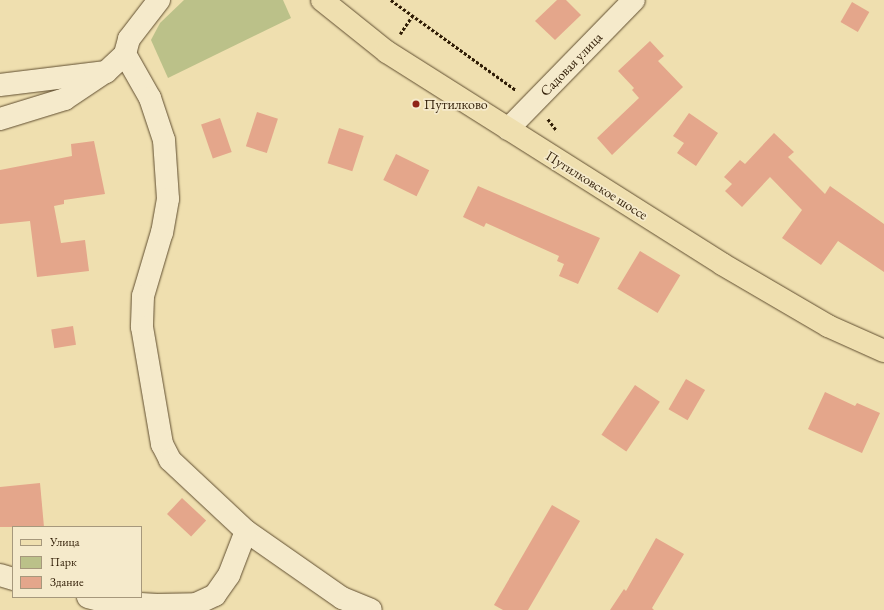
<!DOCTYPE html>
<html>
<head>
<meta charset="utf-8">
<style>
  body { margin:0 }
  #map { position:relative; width:884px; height:610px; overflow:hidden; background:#efdfaf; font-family:"EB Garamond",serif }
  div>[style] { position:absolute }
  .green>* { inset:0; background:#bbc189 }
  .building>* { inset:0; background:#e4a68b; transform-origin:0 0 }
  .path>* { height:2.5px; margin-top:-1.25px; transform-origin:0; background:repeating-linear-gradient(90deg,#301d06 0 3px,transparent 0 5px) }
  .roads { filter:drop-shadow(0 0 1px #604e30) drop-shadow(0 0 1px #604e30) }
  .minor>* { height:22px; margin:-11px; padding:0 11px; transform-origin:11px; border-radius:11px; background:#f5eacb }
  .major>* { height:22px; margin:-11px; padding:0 11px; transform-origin:11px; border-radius:11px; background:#efdfaf }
  .dots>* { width:11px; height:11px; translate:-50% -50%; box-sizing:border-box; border:2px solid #f5eacb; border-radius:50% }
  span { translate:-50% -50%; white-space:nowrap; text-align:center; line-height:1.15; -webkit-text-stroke:3.5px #f5eacb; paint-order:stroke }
  .street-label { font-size:14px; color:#301d06 }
  .poi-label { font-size:14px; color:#301d06 }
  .left { translate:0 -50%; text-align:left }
  .legend { position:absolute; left:12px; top:526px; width:130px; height:72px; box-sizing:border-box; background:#f5eacb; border:1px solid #a6987c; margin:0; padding:5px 7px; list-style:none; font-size:12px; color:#301d06 }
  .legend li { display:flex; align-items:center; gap:8px; height:20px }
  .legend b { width:20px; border:1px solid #a6987c }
</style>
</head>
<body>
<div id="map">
  <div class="green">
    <div style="clip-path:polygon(184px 0,283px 0,291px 18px,168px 78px,151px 40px,160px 23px)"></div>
  </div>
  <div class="building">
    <div style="clip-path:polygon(557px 0,566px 0,581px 15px,555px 40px,535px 21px)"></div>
    <div style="left:852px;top:2px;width:20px;height:23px;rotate:30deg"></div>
    <div style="clip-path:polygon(650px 41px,664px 56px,658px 61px,683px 87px,612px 155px,597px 138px,639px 98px,632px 90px,634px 88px,618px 71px)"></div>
    <div style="left:257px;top:112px;width:22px;height:36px;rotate:18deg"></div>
    <div style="clip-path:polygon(689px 113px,718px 133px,696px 166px,677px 153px,684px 143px,673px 136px)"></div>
    <div style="left:220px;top:118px;width:36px;height:20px;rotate:71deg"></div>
    <div style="left:339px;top:128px;width:26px;height:37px;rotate:18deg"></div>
    <div style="clip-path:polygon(774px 133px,794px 152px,788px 157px,825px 194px,830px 186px,884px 224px,884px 272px,838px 241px,821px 265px,782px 238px,802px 210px,770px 177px,742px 207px,725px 191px,732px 184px,724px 177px,740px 160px,745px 164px)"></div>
    <div style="clip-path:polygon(94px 141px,105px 194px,64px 200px,64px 204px,54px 206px,61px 243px,85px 240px,89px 271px,37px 277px,30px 221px,0 224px,0 170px,72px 156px,71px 144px)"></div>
    <div style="left:396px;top:154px;width:37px;height:29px;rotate:26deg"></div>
    <div style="clip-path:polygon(478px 186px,600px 238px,578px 284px,559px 276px,564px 264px,557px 261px,559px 256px,486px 223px,484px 227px,463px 217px)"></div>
    <div style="left:640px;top:251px;width:47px;height:44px;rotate:31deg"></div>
    <div style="left:73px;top:326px;width:19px;height:22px;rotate:81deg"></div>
    <div style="left:686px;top:379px;width:22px;height:35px;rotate:30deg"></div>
    <div style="left:635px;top:385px;width:30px;height:60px;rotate:34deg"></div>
    <div style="clip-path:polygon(825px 392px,855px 406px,857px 403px,880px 413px,862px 453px,808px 429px)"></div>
    <div style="clip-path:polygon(40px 483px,44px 527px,0 527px,0 487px)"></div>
    <div style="left:182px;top:498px;width:33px;height:22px;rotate:43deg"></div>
    <div style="clip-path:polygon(552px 505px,580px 521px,528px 610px,503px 610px,494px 605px)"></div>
    <div style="clip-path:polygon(656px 538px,684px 554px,652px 608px,654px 610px,610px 610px,624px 589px,626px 591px)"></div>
  </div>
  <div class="path">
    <div style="left:391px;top:0;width:154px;rotate:35.8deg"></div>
    <div style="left:400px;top:34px;width:22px;rotate:-56deg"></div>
    <div style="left:548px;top:119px;width:15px;rotate:53deg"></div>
  </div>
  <div class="roads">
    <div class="minor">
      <div style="left:159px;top:0;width:49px;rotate:127.6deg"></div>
      <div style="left:129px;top:39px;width:16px;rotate:105deg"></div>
      <div style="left:125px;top:54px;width:51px;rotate:60.4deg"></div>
      <div style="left:150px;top:98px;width:44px;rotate:71.6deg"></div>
      <div style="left:164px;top:140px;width:59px;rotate:86.1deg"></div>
      <div style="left:168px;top:199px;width:34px;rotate:100deg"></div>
      <div style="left:162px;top:232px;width:67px;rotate:106.5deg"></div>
      <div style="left:143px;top:296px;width:31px;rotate:92deg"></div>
      <div style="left:142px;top:327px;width:119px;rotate:80.3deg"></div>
      <div style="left:162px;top:444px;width:18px;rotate:63deg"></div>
      <div style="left:170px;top:460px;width:104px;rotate:43.1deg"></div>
      <div style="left:246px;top:531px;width:117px;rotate:34.9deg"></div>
      <div style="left:342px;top:598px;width:31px;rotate:22deg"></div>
      <div style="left:0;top:85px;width:107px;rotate:-7deg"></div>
      <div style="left:106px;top:72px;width:26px;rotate:-43deg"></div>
      <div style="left:0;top:119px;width:68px;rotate:-17.1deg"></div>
      <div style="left:65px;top:99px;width:45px;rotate:-34deg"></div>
      <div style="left:508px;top:129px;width:180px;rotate:-45.7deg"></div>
      <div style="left:0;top:575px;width:14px;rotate:17deg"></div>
      <div style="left:88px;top:597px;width:20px;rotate:15deg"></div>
      <div style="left:107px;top:602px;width:50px;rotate:3.4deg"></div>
      <div style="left:157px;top:605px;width:39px;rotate:-1deg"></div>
      <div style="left:196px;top:604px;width:21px;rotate:-25deg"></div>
      <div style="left:215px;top:595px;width:24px;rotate:-55deg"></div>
      <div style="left:229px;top:575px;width:47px;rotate:-68.9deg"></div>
    </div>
    <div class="major">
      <div style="left:322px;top:0;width:83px;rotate:38.7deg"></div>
      <div style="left:387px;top:52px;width:396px;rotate:32.3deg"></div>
      <div style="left:722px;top:264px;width:123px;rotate:30.3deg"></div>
      <div style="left:828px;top:326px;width:61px;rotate:24.1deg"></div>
    </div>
  </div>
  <div class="dots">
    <div style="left:416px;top:104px;background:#8f2418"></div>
  </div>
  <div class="street-label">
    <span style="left:571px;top:64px;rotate:-46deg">Садовая улица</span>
    <span style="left:597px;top:185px;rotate:32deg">Путилковское шоссе</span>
  </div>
  <div class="poi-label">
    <span class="left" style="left:424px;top:104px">Путилково</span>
  </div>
  <ul class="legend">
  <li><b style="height:5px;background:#efdfaf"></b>Улица</li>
  <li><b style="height:11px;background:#bbc189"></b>Парк</li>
  <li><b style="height:11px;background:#e4a68b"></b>Здание</li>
  </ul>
</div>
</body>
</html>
